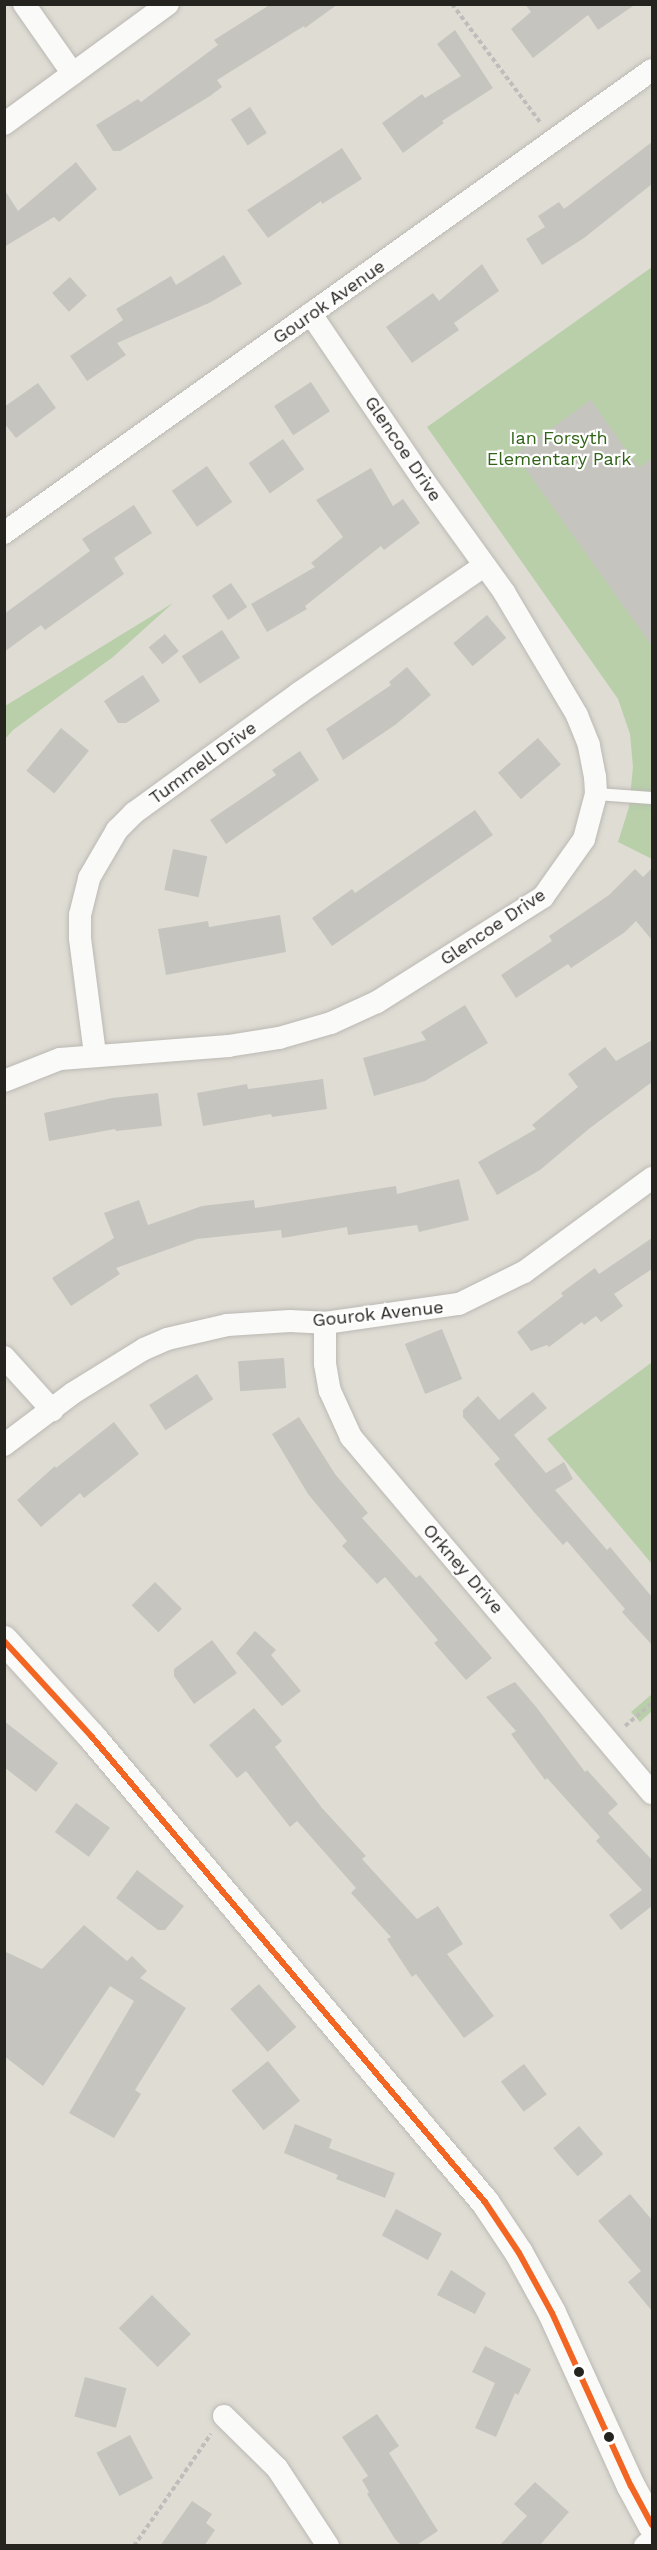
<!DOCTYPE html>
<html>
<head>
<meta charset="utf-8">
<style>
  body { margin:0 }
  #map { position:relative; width:657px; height:2550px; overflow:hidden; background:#dfdcd4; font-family:"Work Sans",sans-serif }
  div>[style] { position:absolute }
  .green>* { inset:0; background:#b8cfaa }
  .building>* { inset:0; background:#c6c4be; transform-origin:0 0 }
  .path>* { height:4px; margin-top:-2px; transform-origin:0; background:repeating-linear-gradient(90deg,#bfbdbb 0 4.5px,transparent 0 7.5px) }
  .roads { filter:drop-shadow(0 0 2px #bbb9b3) drop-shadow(0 0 2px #bbb9b3) }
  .service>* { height:12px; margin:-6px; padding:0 6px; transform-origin:6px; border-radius:6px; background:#fafaf9 }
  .minor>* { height:22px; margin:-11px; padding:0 11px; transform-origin:11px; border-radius:11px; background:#fafaf9 }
  .tertiary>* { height:28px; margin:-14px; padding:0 14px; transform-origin:14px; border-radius:14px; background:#fafaf9 }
  .bus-1>* { height:6px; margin:-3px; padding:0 3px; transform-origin:3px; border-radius:3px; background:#f26522 }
  .dots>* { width:16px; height:16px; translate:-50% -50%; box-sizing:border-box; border:3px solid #fff; border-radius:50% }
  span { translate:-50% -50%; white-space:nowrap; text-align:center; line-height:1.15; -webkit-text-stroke:4.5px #fff; paint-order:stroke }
  .street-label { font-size:18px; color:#26241f }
  .park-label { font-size:18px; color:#306317 }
  .frame { position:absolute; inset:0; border:6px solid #26241f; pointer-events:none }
</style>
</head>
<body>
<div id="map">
  <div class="green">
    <div style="clip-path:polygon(652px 267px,652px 859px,618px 842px,629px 807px,633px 767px,630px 734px,618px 699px,427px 427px)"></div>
    <div style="clip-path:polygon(173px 603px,113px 657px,13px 730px,5px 739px,5px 706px)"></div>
    <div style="clip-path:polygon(651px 1363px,652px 1363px,652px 1564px,547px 1439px)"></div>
    <div style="clip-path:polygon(652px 1694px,652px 1711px,640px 1722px,631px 1712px)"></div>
  </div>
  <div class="building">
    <div style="clip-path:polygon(271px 4px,338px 4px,305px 28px,304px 26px,217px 80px,222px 87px,210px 96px,120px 151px,113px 151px,96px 125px,138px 99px,141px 102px,218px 45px,214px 40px)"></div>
    <div style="clip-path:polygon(525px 4px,636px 4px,598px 30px,588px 15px,533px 58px,511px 29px,531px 12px)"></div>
    <div style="clip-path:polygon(455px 30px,493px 88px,442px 121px,444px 123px,403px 153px,382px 123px,422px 94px,425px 98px,461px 76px,437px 44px)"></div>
    <div style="left:250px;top:107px;width:31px;height:23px;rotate:57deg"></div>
    <div style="clip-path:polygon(652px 142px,652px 184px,584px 238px,542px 265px,526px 239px,545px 227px,538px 216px,559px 202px,564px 209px)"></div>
    <div style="clip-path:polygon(342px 148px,362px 179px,322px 204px,321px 201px,268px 238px,247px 210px)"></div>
    <div style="clip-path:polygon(76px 162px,97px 189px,59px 222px,54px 217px,4px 247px,4px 189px,18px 211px)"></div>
    <div style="clip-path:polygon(224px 255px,242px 284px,209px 303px,117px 343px,126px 355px,87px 381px,70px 356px,123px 320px,116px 309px,171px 276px,176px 285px)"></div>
    <div style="clip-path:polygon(482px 264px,499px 291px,454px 323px,459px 330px,412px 363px,386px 327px,433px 293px,439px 301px)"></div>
    <div style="left:70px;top:277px;width:25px;height:24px;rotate:48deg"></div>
    <div style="left:311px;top:382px;width:35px;height:44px;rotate:57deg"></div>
    <div style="clip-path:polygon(38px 383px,56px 408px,16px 438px,4px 423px,4px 407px)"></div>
    <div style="clip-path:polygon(591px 400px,639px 468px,652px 458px,652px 646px,515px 454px)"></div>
    <div style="left:283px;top:439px;width:37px;height:42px;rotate:55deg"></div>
    <div style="left:207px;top:466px;width:44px;height:43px;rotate:55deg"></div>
    <div style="clip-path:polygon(371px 468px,393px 506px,403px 499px,420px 523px,384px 550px,381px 546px,305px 606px,307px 609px,267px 632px,251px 604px,315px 567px,311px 563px,343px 537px,316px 500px)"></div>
    <div style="clip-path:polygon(134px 505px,152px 533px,114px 558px,124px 574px,45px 630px,41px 625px,4px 652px,4px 614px,90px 551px,82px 539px)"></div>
    <div style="left:231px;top:583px;width:29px;height:23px;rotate:56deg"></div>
    <div style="left:487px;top:615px;width:30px;height:44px;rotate:50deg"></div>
    <div style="left:222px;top:630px;width:33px;height:48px;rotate:57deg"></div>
    <div style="left:165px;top:634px;width:22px;height:21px;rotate:51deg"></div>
    <div style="clip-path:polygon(407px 667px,431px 695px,395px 725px,343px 760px,326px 729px,391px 685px,389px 682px)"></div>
    <div style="clip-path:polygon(143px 675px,160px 701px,126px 723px,118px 723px,104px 701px)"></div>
    <div style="left:61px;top:728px;width:36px;height:55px;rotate:39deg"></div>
    <div style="left:538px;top:738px;width:35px;height:53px;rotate:49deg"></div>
    <div style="clip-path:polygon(300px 751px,319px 780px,226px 844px,210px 820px,276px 775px,272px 770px)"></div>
    <div style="clip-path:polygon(475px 810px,493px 835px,332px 946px,312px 918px,352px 889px,355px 893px)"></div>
    <div style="left:173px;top:849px;width:35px;height:42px;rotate:12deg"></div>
    <div style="clip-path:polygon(652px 868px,652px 940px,636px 921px,625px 932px,571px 968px,568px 964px,516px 998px,501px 975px,552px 941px,549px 936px,609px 895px,635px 869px,643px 877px)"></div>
    <div style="clip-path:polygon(280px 915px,286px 952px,166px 975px,158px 929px,208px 921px,209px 927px)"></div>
    <div style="clip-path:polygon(465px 1005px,488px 1043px,425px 1081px,374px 1096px,363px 1058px,426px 1040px,421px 1032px)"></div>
    <div style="clip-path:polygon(652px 1040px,652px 1082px,590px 1128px,540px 1170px,497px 1195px,478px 1162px,536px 1129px,532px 1125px,578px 1087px,568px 1074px,605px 1047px,616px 1061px)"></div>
    <div style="clip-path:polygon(323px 1079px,327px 1109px,272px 1117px,271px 1114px,203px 1126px,197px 1093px,247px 1084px,248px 1089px)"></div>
    <div style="clip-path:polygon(158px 1093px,162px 1126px,116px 1131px,115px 1129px,49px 1141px,44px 1113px,112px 1098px)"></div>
    <div style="clip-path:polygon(459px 1179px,469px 1220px,419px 1232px,417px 1225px,348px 1235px,347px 1227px,282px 1238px,281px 1230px,197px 1239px,116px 1268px,120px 1274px,71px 1306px,52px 1278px,114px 1238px,104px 1213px,139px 1200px,148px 1225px,202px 1206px,254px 1200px,255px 1208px,396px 1186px,397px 1194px)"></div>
    <div style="clip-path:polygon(652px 1238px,652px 1269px,614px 1294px,623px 1306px,601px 1322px,596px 1316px,584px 1325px,582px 1322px,549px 1347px,547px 1345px,531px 1351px,517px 1332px,563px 1296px,561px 1293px,595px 1268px,599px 1274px)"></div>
    <div style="left:442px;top:1329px;width:54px;height:40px;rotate:68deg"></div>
    <div style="left:284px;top:1358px;width:30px;height:46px;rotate:86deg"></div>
    <div style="left:197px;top:1374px;width:30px;height:57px;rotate:57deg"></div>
    <div style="clip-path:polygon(533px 1392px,547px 1408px,514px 1435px,546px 1473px,564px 1462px,573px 1479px,555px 1490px,607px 1550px,610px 1547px,652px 1597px,652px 1645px,622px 1612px,625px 1609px,567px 1541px,563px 1545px,534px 1512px,494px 1464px,500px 1459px,463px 1417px,463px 1410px,478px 1396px,499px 1420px)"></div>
    <div style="clip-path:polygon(299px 1417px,335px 1474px,368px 1513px,362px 1518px,416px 1578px,420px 1575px,492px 1658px,466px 1680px,434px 1643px,438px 1640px,385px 1577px,377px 1584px,342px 1546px,347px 1541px,308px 1494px,272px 1434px)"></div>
    <div style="clip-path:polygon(114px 1422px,139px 1454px,84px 1498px,80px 1493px,41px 1527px,17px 1500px,55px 1466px,56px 1468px)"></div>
    <div style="left:155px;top:1582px;width:38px;height:33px;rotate:45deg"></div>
    <div style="clip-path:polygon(255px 1631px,276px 1650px,271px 1655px,301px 1691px,282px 1706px,236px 1653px)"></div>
    <div style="clip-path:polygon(212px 1640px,237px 1673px,194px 1704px,174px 1676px,174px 1669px)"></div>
    <div style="clip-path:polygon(515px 1682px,537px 1708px,585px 1772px,587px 1770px,618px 1804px,608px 1813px,652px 1860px,652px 1906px,621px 1930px,609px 1915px,642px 1890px,596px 1841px,600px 1837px,547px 1778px,545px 1780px,511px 1734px,516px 1731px,486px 1697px)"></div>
    <div style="clip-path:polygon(254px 1708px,282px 1741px,275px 1747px,322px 1808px,366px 1856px,362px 1859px,417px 1919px,438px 1906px,463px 1944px,447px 1954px,494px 2016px,464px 2038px,416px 1974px,412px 1977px,387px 1939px,391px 1937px,351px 1893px,356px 1888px,297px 1821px,290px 1827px,246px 1771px,237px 1778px,209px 1745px)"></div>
    <div style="clip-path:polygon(4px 1721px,58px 1763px,36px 1792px,4px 1767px)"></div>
    <div style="left:76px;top:1803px;width:42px;height:36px;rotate:36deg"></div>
    <div style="clip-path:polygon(137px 1870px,184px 1906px,165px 1930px,158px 1930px,116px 1898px)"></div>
    <div style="clip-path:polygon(84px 1925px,127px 1961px,132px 1956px,147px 1971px,140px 1978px,186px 2008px,135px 2090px,141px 2094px,114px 2138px,69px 2113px,134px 2001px,110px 1986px,43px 2086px,4px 2056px,4px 1951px,42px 1969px)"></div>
    <div style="left:259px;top:1984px;width:57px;height:38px;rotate:49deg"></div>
    <div style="left:268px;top:2061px;width:51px;height:47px;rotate:51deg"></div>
    <div style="left:524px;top:2064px;width:38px;height:29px;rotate:53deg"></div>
    <div style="clip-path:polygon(295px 2124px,332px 2139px,329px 2148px,395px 2173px,385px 2198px,336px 2179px,338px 2175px,284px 2153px)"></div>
    <div style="left:579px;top:2126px;width:37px;height:34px;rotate:49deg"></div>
    <div style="clip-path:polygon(630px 2194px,652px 2220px,652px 2311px,628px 2282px,641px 2271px,598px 2221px)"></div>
    <div style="left:396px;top:2209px;width:52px;height:30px;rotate:28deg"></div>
    <div style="clip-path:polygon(451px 2270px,486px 2293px,475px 2314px,437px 2295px)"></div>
    <div style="left:152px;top:2295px;width:55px;height:47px;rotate:45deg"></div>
    <div style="clip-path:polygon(485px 2346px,531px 2369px,518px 2395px,515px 2393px,496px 2437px,475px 2428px,495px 2383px,472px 2372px)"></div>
    <div style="left:85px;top:2377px;width:43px;height:41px;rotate:15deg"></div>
    <div style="clip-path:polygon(377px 2414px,399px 2446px,389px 2453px,438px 2531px,415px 2546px,402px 2546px,395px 2539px,367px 2494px,369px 2492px,362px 2480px,368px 2476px,342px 2437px)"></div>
    <div style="left:130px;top:2435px;width:49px;height:38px;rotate:62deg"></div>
    <div style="clip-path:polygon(535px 2482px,569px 2512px,539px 2546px,499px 2546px,527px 2516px,514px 2504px)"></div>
    <div style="clip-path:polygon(192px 2501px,212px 2514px,206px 2523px,215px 2530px,204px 2546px,160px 2546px)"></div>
  </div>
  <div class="path">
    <div style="left:452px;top:4px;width:147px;rotate:53.3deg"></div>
    <div style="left:625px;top:1726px;width:35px;rotate:-40deg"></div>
    <div style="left:134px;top:2546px;width:136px;rotate:-55.5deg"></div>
  </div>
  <div class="roads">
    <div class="service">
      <div style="left:596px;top:794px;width:56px;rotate:4.1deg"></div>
    </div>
    <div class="minor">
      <div style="left:24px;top:4px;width:85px;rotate:55deg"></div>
      <div style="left:4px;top:124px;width:203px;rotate:-36.2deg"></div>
      <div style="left:4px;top:533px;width:796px;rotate:-35.55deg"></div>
      <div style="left:95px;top:1054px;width:117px;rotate:-97.4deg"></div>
      <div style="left:80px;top:938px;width:23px;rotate:-90deg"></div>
      <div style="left:80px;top:915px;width:38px;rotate:-76deg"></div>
      <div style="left:89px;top:878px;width:56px;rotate:-59.7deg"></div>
      <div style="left:117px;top:830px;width:24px;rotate:-45deg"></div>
      <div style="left:134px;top:813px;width:204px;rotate:-36deg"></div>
      <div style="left:299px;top:693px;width:224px;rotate:-34.5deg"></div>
      <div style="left:4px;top:1081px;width:60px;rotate:-21.4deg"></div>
      <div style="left:60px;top:1059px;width:169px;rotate:-4.4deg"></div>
      <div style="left:228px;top:1046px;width:52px;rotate:-8.9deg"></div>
      <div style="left:279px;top:1038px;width:54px;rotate:-16.1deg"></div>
      <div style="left:331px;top:1023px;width:51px;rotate:-24.5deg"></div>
      <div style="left:377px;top:1002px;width:196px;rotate:-32.3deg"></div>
      <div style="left:543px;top:897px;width:71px;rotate:-54.7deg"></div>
      <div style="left:584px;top:839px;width:47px;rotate:-75.1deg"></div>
      <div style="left:596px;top:794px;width:17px;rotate:-93deg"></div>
      <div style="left:595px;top:777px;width:33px;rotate:-101deg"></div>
      <div style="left:589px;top:745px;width:32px;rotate:-112deg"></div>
      <div style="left:577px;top:715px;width:143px;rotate:-120.7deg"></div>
      <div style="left:504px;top:592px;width:137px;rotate:-125.8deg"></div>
      <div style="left:424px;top:481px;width:202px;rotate:-124.1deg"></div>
      <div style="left:325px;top:1323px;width:41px;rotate:90deg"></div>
      <div style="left:325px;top:1364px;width:27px;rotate:80deg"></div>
      <div style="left:330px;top:1391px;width:51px;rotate:65.5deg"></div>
      <div style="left:351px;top:1437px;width:466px;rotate:49.8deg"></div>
      <div style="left:4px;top:1357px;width:72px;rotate:47.8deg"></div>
      <div style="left:4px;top:1445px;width:86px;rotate:-37deg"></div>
      <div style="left:73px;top:1393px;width:84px;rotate:-31.8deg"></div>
      <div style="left:144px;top:1349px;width:25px;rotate:-23deg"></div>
      <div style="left:167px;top:1339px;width:62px;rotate:-13.1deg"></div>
      <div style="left:227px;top:1325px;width:63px;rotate:-3.6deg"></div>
      <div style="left:290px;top:1321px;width:35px;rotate:3deg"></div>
      <div style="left:325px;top:1323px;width:135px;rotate:-8.1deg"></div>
      <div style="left:459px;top:1304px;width:72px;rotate:-26.2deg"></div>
      <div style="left:524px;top:1272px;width:159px;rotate:-36.3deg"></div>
      <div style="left:224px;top:2416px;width:74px;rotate:44.5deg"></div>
      <div style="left:277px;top:2468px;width:93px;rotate:56.8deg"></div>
      <div style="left:645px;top:2546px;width:9px;rotate:-41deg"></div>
    </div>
    <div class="tertiary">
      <div style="left:4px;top:1640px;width:131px;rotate:47.8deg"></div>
      <div style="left:92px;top:1737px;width:609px;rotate:49.8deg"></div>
      <div style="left:485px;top:2202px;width:61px;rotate:56.3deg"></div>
      <div style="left:519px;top:2253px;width:68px;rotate:61.2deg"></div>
      <div style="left:552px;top:2313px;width:190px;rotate:65.5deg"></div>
      <div style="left:631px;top:2486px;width:44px;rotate:61.7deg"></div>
    </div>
  </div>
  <div class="bus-1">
    <div style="left:4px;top:1641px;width:130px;rotate:47.5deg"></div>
    <div style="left:92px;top:1737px;width:609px;rotate:49.8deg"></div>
    <div style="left:485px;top:2202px;width:61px;rotate:56.3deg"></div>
    <div style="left:519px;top:2253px;width:68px;rotate:61.2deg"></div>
    <div style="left:552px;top:2313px;width:190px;rotate:65.5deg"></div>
    <div style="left:631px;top:2486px;width:44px;rotate:61.7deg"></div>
  </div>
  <div class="dots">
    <div style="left:579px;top:2372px;background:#26241f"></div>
    <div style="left:609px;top:2437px;background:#26241f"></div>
  </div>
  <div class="street-label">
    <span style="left:329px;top:302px;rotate:-35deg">Gourok Avenue</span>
    <span style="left:403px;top:449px;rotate:56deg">Glencoe Drive</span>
    <span style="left:203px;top:763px;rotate:-36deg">Tummell Drive</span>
    <span style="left:493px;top:927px;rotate:-34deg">Glencoe Drive</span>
    <span style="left:378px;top:1314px;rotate:-6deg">Gourok Avenue</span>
    <span style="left:463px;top:1569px;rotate:49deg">Orkney Drive</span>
  </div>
  <div class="park-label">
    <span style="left:559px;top:449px">Ian Forsyth<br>Elementary Park</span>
  </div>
  <div class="frame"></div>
</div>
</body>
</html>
